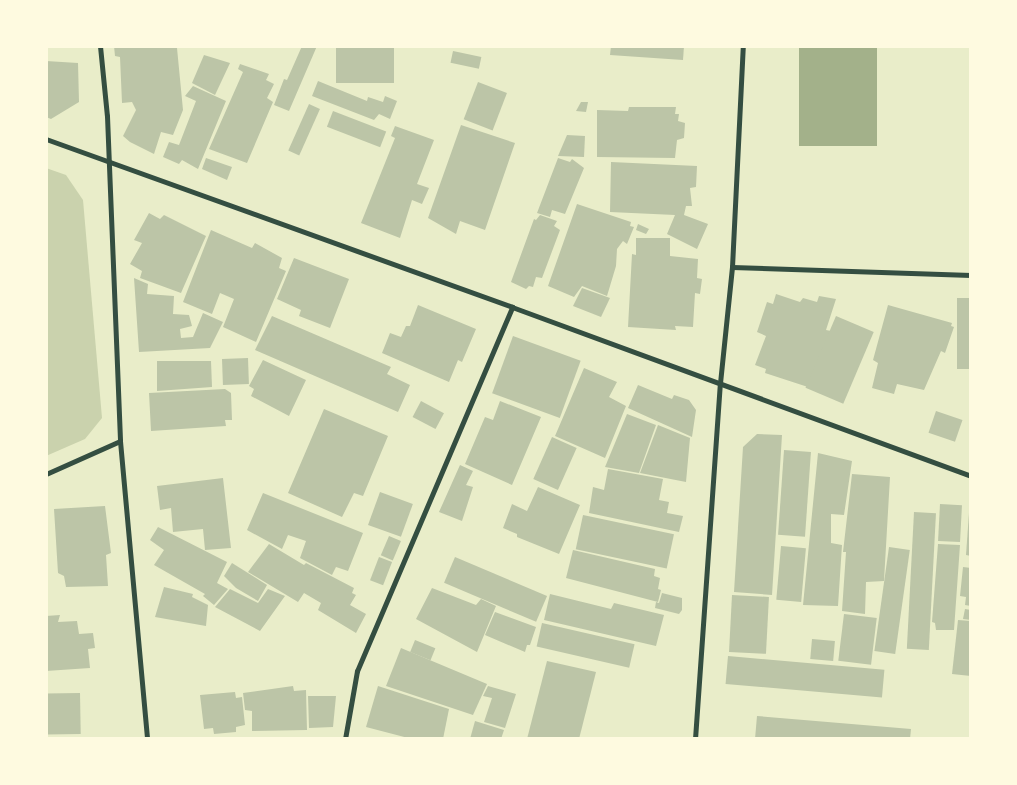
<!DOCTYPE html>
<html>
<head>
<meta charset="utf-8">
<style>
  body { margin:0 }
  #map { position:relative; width:1017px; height:785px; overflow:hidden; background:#e9edc9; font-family:"PT Sans Narrow",sans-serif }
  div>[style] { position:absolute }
  .green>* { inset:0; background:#cad2ad }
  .water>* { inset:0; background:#a3b18a; transform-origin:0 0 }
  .building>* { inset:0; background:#bcc5a7; transform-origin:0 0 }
  .minor>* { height:5px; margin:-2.5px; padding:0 2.5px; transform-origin:2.5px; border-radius:2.5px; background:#344e41 }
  span { translate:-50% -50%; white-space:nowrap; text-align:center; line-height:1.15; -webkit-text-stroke:4px #fefae0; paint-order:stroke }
  .frame { position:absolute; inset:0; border:48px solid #fefae0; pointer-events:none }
</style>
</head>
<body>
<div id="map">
  <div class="green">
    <div style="clip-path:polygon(46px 168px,66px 175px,83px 200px,102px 418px,85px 439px,46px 456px)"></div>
  </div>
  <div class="water">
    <div style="left:799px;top:46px;width:78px;height:100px"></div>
  </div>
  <div class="building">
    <div style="clip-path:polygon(114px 46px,177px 48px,183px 110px,173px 135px,161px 132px,154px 154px,130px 142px,123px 136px,136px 110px,132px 102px,122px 103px,120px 57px,115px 56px)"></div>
    <div style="clip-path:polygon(302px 46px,317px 46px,289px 111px,274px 105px,284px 79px,287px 80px)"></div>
    <div style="left:336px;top:46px;width:58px;height:37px"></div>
    <div style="clip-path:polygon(611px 46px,684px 46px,683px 60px,610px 55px)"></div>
    <div style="left:453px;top:51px;width:29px;height:12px;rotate:12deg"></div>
    <div style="clip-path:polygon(204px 55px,230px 63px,215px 95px,192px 83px)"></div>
    <div style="clip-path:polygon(46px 61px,78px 63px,79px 102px,51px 119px,46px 117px)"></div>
    <div style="clip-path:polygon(240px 64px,269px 74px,266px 80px,274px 84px,267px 98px,273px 102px,247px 163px,209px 149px,243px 72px,238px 69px)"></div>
    <div style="clip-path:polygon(318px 81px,367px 101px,368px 97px,383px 102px,385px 96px,397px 101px,390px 119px,379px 114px,374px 120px,312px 96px)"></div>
    <div style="left:478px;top:82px;width:31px;height:40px;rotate:21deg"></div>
    <div style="clip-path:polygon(193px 86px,226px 101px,198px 169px,182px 160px,179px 164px,163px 157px,169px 142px,179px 145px,196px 101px,185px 96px)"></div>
    <div style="clip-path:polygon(581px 102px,588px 102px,586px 112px,576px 111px)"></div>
    <div style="left:309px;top:104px;width:12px;height:51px;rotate:24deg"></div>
    <div style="clip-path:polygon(629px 107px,676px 107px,675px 114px,679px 114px,678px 121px,685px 123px,684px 138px,677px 140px,675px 158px,597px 157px,597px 110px,628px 111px)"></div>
    <div style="left:333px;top:111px;width:57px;height:17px;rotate:21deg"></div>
    <div style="clip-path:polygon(461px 125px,515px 143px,485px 230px,460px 221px,456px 234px,428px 218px)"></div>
    <div style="clip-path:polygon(395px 126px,434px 140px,417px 184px,429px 188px,422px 204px,412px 200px,400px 238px,361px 223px,395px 138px,391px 136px)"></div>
    <div style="clip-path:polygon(567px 135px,585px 136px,584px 157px,558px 156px)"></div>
    <div style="clip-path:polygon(206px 158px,232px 167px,227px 180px,202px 169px)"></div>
    <div style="clip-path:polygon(558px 158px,570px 162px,572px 159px,584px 168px,565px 214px,552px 210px,550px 217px,537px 213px)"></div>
    <div style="clip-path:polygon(611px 162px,697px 166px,696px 187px,690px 188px,692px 206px,686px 206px,684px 215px,708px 224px,697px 249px,667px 234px,675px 215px,610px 212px)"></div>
    <div style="clip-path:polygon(577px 204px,631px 222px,630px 226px,634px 227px,627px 244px,623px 241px,617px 249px,616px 266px,607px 296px,582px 286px,574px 297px,548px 286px)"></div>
    <div style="clip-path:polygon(149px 213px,160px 219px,164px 215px,206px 236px,181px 293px,140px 278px,142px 271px,130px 264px,142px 243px,134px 240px)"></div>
    <div style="clip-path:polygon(540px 215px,557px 221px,554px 226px,560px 230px,542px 278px,536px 277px,533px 287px,529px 286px,526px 289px,511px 282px,534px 219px,536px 220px)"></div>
    <div style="clip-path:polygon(638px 224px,649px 229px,646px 234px,636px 230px)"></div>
    <div style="clip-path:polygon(211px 230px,252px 248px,255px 243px,282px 258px,279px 268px,286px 271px,256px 342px,223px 327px,234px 299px,220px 293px,212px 314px,183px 302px)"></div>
    <div style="clip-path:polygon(636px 238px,670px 238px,670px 256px,698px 259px,697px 278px,702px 279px,700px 294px,695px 293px,693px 327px,675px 326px,676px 330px,628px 327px,632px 254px,636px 255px)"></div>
    <div style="clip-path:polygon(294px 258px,349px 279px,330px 328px,299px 316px,301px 310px,277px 299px)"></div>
    <div style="clip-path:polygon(134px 278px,148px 284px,147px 294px,174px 296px,173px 314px,189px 315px,192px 326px,180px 329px,181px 338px,193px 337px,203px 313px,223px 322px,210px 348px,139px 352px)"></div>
    <div style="clip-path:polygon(582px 288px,610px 298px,601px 317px,573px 306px)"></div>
    <div style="clip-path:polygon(776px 294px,800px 302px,803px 298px,817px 302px,819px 296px,836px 299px,826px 330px,831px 331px,811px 388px,765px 373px,766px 369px,755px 365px,766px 336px,757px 332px,767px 302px,773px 304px)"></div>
    <div style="left:957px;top:298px;width:14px;height:71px"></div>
    <div style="clip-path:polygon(418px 305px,476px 329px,462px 362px,458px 360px,449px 382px,382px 353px,390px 333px,401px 337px,406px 326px,410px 326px)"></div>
    <div style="clip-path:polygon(888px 305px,952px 323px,951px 326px,954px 327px,945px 353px,941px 351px,924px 390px,897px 384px,894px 394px,872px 388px,878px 363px,873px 360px)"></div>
    <div style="clip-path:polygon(272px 316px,391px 367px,387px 374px,410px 385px,398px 412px,255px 350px)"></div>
    <div style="left:836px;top:316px;width:41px;height:78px;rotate:23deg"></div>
    <div style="left:513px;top:336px;width:72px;height:61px;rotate:20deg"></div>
    <div style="left:248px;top:358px;width:26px;height:26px;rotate:88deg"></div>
    <div style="clip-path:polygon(263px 360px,306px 380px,289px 416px,251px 396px,254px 389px,249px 386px)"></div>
    <div style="clip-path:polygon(157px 361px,211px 361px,212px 387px,157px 391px)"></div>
    <div style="clip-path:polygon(584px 368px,617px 382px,609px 397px,626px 406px,605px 458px,555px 436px)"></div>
    <div style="clip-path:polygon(638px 385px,672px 399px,674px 395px,689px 400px,696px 410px,692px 437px,628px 408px)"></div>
    <div style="clip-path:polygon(225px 389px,231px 393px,232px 420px,225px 420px,226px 426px,151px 431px,149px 393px)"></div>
    <div style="left:421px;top:401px;width:26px;height:18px;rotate:28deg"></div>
    <div style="clip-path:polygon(500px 401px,541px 417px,512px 485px,465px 464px,485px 417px,493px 420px)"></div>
    <div style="clip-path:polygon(324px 409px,388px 436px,363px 496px,354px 493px,342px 517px,288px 493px)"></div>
    <div style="left:936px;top:411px;width:28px;height:23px;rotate:19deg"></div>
    <div style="clip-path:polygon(627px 414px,656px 425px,639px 473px,605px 467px)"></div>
    <div style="clip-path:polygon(658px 425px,690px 438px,686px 482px,640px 473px)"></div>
    <div style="clip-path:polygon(757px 434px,782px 435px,772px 595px,734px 592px,743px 447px)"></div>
    <div style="left:552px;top:437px;width:27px;height:46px;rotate:24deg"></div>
    <div style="left:784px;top:450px;width:27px;height:85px;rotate:4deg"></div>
    <div style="clip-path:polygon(818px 453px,852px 461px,844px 515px,831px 514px,831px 543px,842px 545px,838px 606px,803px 605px)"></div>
    <div style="clip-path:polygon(460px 465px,473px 471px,466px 485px,473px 487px,462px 521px,439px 512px)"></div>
    <div style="clip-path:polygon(608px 469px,663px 479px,659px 500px,669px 502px,667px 513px,683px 516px,679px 532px,589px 513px,593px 487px,604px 490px)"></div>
    <div style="clip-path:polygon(852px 474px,890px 477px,884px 581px,866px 582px,865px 614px,842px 611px,846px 552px,843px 552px)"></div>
    <div style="clip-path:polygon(223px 478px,231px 548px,205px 550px,203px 529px,173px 532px,171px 508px,160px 510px,157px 486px)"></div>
    <div style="clip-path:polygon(538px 487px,580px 505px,559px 554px,517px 537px,517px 534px,503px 528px,512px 504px,527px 511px)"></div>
    <div style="left:380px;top:492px;width:35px;height:35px;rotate:20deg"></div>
    <div style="clip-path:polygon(263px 493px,363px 533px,348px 571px,336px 567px,332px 575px,300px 558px,306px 541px,288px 535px,282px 549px,247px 530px)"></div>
    <div style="left:940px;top:504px;width:22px;height:37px;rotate:3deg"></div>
    <div style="clip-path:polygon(105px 506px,111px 553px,106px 555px,108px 586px,66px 587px,64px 576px,58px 573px,54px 509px)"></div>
    <div style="left:914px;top:512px;width:22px;height:137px;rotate:3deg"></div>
    <div style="clip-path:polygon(969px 513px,971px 513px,971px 556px,966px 555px)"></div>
    <div style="left:583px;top:515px;width:93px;height:35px;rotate:12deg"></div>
    <div style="clip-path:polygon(158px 527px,227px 562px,217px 583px,228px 589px,214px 605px,203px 596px,205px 594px,154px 565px,164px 550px,150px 540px)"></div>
    <div style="left:389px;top:536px;width:13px;height:21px;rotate:23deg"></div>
    <div style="clip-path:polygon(269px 544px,304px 565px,306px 563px,354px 588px,352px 593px,356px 595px,350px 605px,366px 614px,356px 633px,318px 610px,321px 603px,304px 593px,298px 602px,248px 572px)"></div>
    <div style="clip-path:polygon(938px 544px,960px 545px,954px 630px,936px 630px,935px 623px,932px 622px)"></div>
    <div style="left:781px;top:546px;width:25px;height:54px;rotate:5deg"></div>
    <div style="left:889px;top:547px;width:21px;height:105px;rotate:8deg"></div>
    <div style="clip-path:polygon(573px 550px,655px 569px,654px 576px,660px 578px,658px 589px,661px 590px,658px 602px,566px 578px)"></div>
    <div style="left:379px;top:557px;width:14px;height:25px;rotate:21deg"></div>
    <div style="left:455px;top:557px;width:100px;height:28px;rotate:23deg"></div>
    <div style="clip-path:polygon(232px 563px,267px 585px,258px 601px,236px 588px,224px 576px)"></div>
    <div style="clip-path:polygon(963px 567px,971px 568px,971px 606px,965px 605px,966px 597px,960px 596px)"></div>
    <div style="clip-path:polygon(164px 587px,193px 594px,192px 597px,208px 605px,206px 626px,155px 617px)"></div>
    <div style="clip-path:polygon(432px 588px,476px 605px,481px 599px,496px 606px,477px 652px,416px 619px)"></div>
    <div style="clip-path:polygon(230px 589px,258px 603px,268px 589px,285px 596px,260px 631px,215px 607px)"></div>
    <div style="clip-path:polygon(662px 593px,682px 598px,682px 610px,679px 614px,655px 608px,656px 602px,659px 603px)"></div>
    <div style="clip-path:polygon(550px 594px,611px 609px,614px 603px,664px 615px,656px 646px,544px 620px)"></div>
    <div style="left:732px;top:595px;width:37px;height:57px;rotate:3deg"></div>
    <div style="clip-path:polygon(965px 609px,971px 610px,971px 620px,963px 619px)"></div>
    <div style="clip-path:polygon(495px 612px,536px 627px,530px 645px,527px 645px,525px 652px,485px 635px)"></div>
    <div style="left:844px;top:614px;width:33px;height:47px;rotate:7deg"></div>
    <div style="clip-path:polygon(60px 615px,58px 622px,77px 621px,79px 634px,93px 633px,95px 648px,88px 649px,90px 668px,46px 671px,46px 616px)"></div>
    <div style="clip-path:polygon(958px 620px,971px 621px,971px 676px,952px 674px)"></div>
    <div style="left:542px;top:623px;width:95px;height:24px;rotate:13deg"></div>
    <div style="left:812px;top:639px;width:23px;height:20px;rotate:5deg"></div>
    <div style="left:415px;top:640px;width:22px;height:13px;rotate:22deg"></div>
    <div style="clip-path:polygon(401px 648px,487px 684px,473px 715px,386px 686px)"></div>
    <div style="left:728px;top:656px;width:157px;height:28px;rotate:5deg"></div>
    <div style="clip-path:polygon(547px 661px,596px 672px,579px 739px,527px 739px)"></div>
    <div style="clip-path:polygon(293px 686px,294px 691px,306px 690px,307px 730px,252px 731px,252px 711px,245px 710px,243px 693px)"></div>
    <div style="clip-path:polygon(378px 686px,449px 709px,443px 739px,412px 739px,366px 727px)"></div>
    <div style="clip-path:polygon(488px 686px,516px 694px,505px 728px,484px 722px,492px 698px,483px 696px)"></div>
    <div style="clip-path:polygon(235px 692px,236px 698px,242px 697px,245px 725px,236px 727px,236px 732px,214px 734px,213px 728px,204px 729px,200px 695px)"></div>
    <div style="left:80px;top:693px;width:41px;height:34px;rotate:89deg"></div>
    <div style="clip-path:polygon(308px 696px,336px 696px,333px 727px,309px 728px)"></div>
    <div style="clip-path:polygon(757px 716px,911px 729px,910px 739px,755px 739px)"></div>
    <div style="clip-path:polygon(475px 721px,504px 730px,501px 739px,470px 739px)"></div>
  </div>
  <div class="minor">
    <div style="left:100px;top:46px;width:70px;rotate:84.3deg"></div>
    <div style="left:107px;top:116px;width:325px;rotate:87.7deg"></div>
    <div style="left:120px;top:441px;width:299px;rotate:84.8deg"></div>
    <div style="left:46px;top:139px;width:495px;rotate:19.8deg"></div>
    <div style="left:512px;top:307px;width:489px;rotate:20.2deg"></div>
    <div style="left:732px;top:267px;width:239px;rotate:1.9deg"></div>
    <div style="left:46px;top:474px;width:81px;rotate:-24deg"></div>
    <div style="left:345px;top:739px;width:69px;rotate:-80deg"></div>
    <div style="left:357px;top:671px;width:396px;rotate:-66.9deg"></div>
    <div style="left:695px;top:739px;width:357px;rotate:-86deg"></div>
    <div style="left:720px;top:383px;width:117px;rotate:-84.1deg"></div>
    <div style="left:732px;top:267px;width:221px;rotate:-87.2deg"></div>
  </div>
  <div class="frame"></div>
</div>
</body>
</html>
